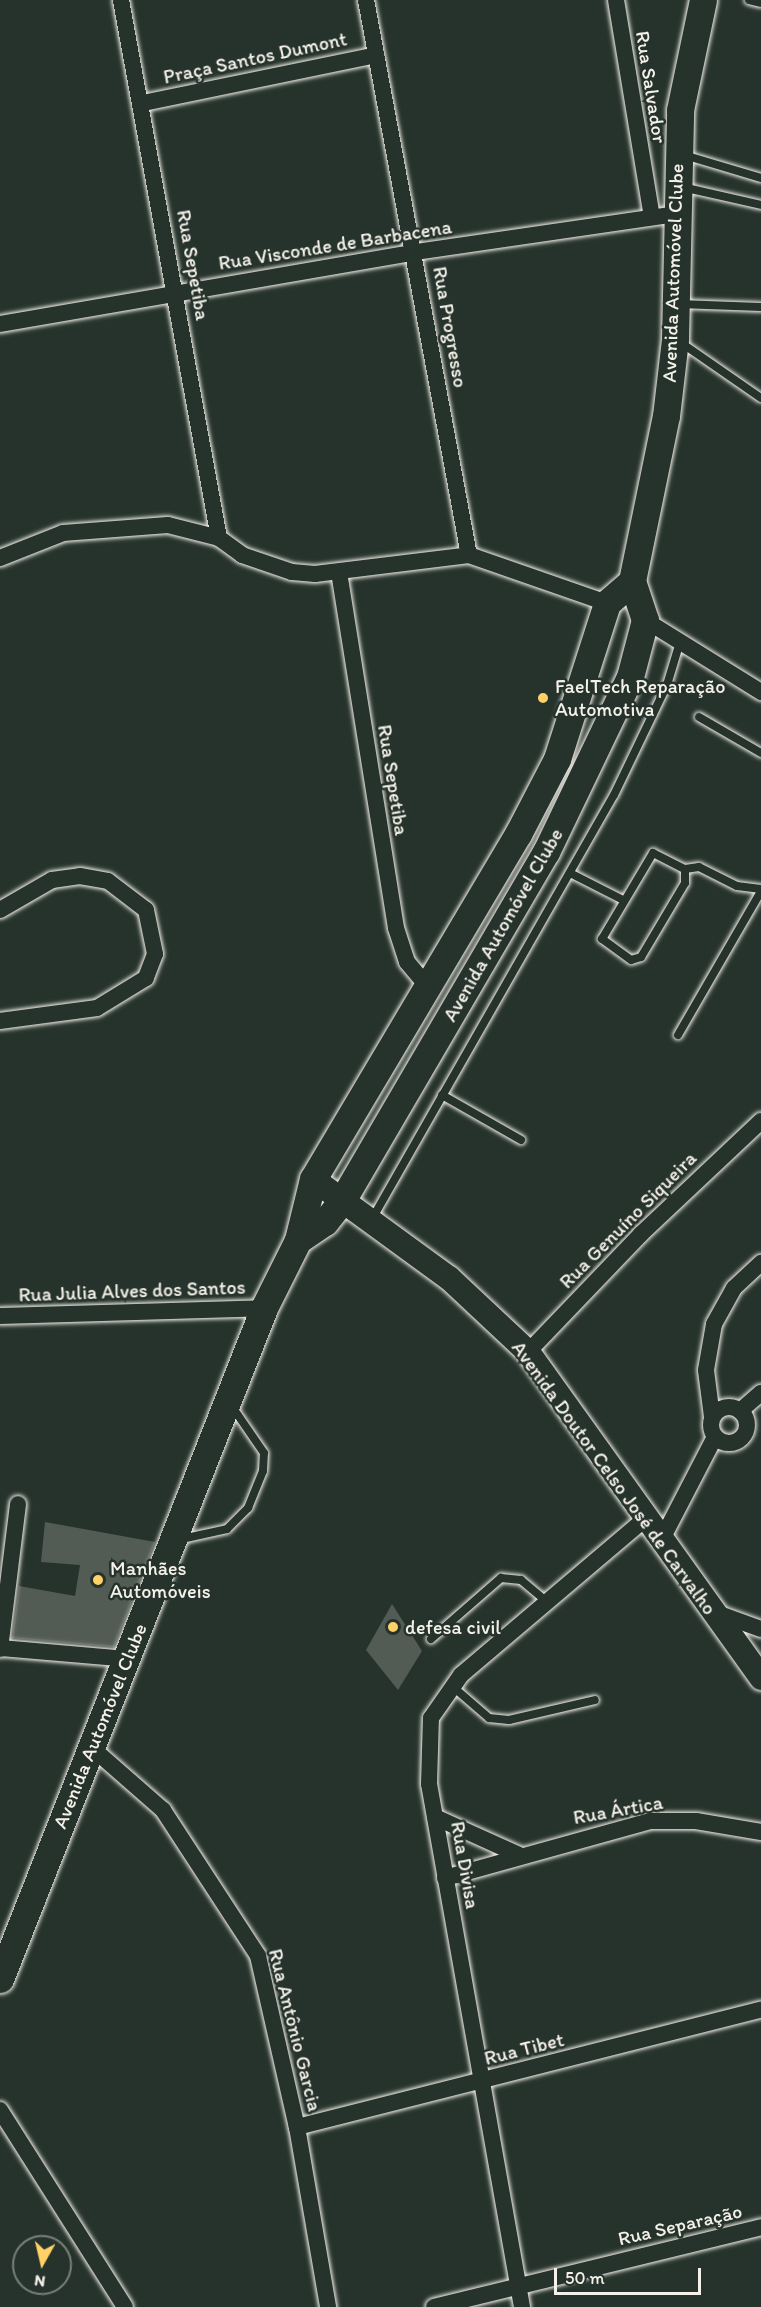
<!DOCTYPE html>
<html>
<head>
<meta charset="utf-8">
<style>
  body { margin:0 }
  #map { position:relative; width:761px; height:2307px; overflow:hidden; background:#26332d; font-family:Itim,sans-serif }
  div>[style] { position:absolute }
  .building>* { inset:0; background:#525c55 }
  .roads { filter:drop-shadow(0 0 2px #f4f1e8) drop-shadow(0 0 2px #f4f1e8) }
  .lane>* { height:8px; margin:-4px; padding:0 4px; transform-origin:4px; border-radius:4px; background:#26332d }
  .street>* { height:16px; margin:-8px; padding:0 8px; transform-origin:8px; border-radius:8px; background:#26332d }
  .street>.ring { margin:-8px; padding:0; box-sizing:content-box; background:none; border:16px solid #26332d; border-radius:50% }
  .secondary>* { height:24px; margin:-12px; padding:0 12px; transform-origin:12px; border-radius:12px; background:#26332d }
  .primary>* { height:27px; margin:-13.5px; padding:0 13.5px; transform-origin:13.5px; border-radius:13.5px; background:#26332d }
  .dots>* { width:16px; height:16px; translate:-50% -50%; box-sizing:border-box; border:3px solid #26332d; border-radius:50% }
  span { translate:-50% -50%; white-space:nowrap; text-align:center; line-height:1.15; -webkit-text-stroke:5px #26332d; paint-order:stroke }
  .street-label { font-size:20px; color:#f4f1e8 }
  .poi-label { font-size:20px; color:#f4f1e8 }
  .left { translate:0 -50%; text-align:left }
  .north { position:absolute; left:12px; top:2235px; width:60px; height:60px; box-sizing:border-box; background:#26332d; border:2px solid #787f78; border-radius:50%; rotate:188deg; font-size:16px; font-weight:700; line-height:24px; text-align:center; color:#f4f1e8 }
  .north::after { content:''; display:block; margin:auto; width:21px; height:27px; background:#ffd166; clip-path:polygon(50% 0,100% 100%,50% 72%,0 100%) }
  .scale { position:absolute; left:554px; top:2268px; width:147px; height:27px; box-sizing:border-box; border:3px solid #f4f1e8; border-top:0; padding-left:8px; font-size:18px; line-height:21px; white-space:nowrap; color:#f4f1e8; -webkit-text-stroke:4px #26332d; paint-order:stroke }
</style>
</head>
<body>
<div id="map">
  <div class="building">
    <div style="clip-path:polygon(45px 1522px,155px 1542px,114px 1647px,12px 1638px,19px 1586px,75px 1596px,80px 1565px,41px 1562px)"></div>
    <div style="clip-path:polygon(392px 1604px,422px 1651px,398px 1690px,366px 1650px)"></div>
  </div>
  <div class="roads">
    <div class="lane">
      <div style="left:749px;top:0;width:12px;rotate:14deg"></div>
      <div style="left:684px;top:155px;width:80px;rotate:16.6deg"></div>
      <div style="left:682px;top:187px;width:81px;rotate:12.8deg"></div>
      <div style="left:679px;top:304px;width:82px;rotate:2.1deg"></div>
      <div style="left:680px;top:342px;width:98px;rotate:34.7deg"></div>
      <div style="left:699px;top:717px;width:72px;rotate:30.1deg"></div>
      <div style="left:653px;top:853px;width:36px;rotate:27deg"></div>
      <div style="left:685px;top:869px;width:14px;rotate:90deg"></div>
      <div style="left:685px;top:883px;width:86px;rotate:120.7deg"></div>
      <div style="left:641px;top:957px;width:10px;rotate:163deg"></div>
      <div style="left:631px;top:960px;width:36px;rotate:-144deg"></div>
      <div style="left:602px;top:939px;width:100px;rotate:-59.3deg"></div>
      <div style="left:685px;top:869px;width:14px;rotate:-8deg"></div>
      <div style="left:699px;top:867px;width:42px;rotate:26.6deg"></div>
      <div style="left:737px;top:886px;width:24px;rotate:7deg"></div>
      <div style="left:570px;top:873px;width:59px;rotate:27deg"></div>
      <div style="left:678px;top:1035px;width:166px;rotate:-60deg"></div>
      <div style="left:442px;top:1095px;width:91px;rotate:29.7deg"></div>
      <div style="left:372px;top:1219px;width:488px;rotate:-60.3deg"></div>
      <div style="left:614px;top:795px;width:122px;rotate:-64.3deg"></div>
      <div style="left:667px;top:685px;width:45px;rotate:-73.2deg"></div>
      <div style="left:177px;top:1540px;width:51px;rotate:-12.4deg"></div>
      <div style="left:227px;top:1529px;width:30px;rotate:-45deg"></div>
      <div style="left:248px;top:1508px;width:40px;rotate:-68deg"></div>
      <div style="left:263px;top:1471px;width:18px;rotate:-87deg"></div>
      <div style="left:264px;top:1453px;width:58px;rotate:-124.5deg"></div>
      <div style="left:431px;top:1639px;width:93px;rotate:-41.1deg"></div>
      <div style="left:501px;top:1578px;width:20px;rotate:6deg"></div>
      <div style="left:521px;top:1580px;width:35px;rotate:40deg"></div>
      <div style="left:452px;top:1686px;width:49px;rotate:40.9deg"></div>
      <div style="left:489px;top:1718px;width:20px;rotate:6deg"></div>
      <div style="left:509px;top:1720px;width:88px;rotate:-13.1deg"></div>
    </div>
    <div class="street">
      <div style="left:121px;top:0;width:547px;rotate:79.68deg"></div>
      <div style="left:366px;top:0;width:564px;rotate:79.49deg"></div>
      <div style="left:616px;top:0;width:220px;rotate:80.6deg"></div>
      <div style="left:143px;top:103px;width:238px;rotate:-11.6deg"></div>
      <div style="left:0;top:324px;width:422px;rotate:-9.8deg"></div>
      <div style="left:416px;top:252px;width:265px;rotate:-8.3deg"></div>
      <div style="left:0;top:558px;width:68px;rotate:-21.6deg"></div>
      <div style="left:63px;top:533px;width:105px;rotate:-4.4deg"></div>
      <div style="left:168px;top:525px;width:53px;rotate:14.3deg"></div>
      <div style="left:219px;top:538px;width:29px;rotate:36deg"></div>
      <div style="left:242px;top:555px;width:53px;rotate:18.8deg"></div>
      <div style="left:292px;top:572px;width:23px;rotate:5deg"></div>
      <div style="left:315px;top:574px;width:155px;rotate:-7deg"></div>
      <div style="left:469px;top:555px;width:146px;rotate:19.2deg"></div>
      <div style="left:339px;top:572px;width:361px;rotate:80.9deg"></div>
      <div style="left:396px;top:928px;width:36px;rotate:72deg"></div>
      <div style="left:407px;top:962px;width:31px;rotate:50deg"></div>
      <div style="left:645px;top:620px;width:137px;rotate:31.8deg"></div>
      <div style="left:0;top:910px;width:60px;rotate:-30deg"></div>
      <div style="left:52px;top:880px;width:28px;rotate:-8deg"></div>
      <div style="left:80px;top:876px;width:28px;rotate:10deg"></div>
      <div style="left:108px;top:881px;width:48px;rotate:37.3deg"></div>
      <div style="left:146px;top:910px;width:45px;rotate:78.4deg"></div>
      <div style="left:155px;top:954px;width:26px;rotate:111deg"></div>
      <div style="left:146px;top:978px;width:57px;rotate:148.5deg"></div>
      <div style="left:97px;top:1008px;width:98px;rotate:172.4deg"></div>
      <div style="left:0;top:1316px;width:264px;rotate:-1.7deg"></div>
      <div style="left:528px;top:1352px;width:163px;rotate:-46.2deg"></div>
      <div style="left:641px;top:1234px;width:165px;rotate:-43.3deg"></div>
      <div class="ring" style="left:711px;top:1407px;width:20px;height:20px"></div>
      <div style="left:740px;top:1411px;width:28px;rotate:-41deg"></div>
      <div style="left:712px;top:1417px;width:47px;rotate:-97.3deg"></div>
      <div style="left:706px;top:1370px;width:47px;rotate:-80.1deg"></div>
      <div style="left:714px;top:1324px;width:41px;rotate:-60.9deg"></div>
      <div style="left:734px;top:1288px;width:37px;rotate:-43deg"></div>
      <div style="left:661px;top:1541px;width:117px;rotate:-62.6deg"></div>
      <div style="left:714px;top:1612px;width:50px;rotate:19.9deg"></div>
      <div style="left:0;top:1648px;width:128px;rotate:4.9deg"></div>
      <div style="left:0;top:1649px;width:146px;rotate:-82.9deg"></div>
      <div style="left:91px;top:1747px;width:96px;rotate:41.2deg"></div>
      <div style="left:163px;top:1810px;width:174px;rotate:56.9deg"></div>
      <div style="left:258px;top:1956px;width:175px;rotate:77.2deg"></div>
      <div style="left:297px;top:2127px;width:183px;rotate:80.2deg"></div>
      <div style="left:435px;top:1817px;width:92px;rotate:24.3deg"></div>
      <div style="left:445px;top:1878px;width:214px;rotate:-15.5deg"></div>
      <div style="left:651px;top:1821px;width:45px"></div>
      <div style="left:696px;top:1821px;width:66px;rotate:9.6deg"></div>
      <div style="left:0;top:2110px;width:233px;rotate:57.6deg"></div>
      <div style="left:297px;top:2127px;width:479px;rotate:-14.2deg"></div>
      <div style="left:434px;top:2307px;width:337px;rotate:-13.7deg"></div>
      <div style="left:522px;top:2307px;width:531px;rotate:-100.08deg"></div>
      <div style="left:429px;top:1784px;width:66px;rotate:-88.3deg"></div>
      <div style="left:431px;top:1718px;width:52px;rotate:-55.1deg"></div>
      <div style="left:461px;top:1675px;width:241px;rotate:-40.3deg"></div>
    </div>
    <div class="secondary">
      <div style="left:313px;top:1179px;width:168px;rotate:36.1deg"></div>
      <div style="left:449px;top:1278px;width:108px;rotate:43.1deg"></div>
      <div style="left:528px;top:1352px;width:401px;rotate:54.4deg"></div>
    </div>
    <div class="primary">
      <div style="left:298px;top:1240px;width:32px;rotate:-34deg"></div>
      <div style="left:325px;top:1222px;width:29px;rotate:-52deg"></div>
      <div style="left:343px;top:1199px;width:402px;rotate:-59.7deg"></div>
      <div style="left:546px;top:852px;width:194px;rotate:-64.4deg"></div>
      <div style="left:630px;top:677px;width:59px;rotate:-75.3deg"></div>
      <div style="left:645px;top:620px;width:41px;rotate:-108.4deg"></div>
      <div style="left:632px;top:581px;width:168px;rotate:-78.4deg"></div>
      <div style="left:666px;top:416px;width:78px;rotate:-83.3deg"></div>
      <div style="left:675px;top:339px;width:229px;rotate:-88.7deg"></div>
      <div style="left:680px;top:110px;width:112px;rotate:-78.2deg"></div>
      <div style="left:0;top:1979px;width:721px;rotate:-68.52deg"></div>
      <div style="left:264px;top:1308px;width:76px;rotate:-63.4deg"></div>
      <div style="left:298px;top:1240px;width:63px;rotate:-76.2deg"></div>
      <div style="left:313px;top:1179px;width:401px;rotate:-59.3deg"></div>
      <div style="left:518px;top:834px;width:85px;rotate:-62.5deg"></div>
      <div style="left:557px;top:759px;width:164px;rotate:-72.2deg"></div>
      <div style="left:607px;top:603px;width:33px;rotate:-41deg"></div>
    </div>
  </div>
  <div class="dots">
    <div style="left:543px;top:698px;background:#ffd166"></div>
    <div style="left:98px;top:1580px;background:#ffd166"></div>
    <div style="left:393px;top:1627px;background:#ffd166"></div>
  </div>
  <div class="street-label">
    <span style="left:255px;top:58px;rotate:-12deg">Praça Santos Dumont</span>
    <span style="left:651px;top:87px;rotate:81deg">Rua Salvador</span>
    <span style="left:335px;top:245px;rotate:-9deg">Rua Visconde de Barbacena</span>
    <span style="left:193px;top:265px;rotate:80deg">Rua Sepetiba</span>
    <span style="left:673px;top:273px;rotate:-88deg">Avenida Automóvel Clube</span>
    <span style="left:450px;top:327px;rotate:80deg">Rua Progresso</span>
    <span style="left:393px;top:780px;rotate:81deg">Rua Sepetiba</span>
    <span style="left:503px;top:925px;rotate:-60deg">Avenida Automóvel Clube</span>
    <span style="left:628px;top:1220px;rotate:-45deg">Rua Genuíno Siqueira</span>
    <span style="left:132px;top:1291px;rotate:-2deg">Rua Julia Alves dos Santos</span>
    <span style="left:614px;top:1478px;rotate:54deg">Avenida Doutor Celso José de Carvalho</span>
    <span style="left:100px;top:1726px;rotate:-68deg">Avenida Automóvel Clube</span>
    <span style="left:618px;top:1810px;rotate:-10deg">Rua Ártica</span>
    <span style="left:465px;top:1865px;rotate:80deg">Rua Divisa</span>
    <span style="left:295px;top:2030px;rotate:76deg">Rua Antônio Garcia</span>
    <span style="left:524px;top:2049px;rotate:-14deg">Rua Tibet</span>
    <span style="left:680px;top:2225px;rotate:-13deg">Rua Separação</span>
  </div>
  <div class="poi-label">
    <span class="left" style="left:555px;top:698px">FaelTech Reparação<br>Automotiva</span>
    <span class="left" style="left:110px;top:1580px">Manhães<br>Automóveis</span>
    <span class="left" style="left:405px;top:1627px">defesa civil</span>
  </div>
  <div class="north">N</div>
  <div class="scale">50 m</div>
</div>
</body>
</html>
